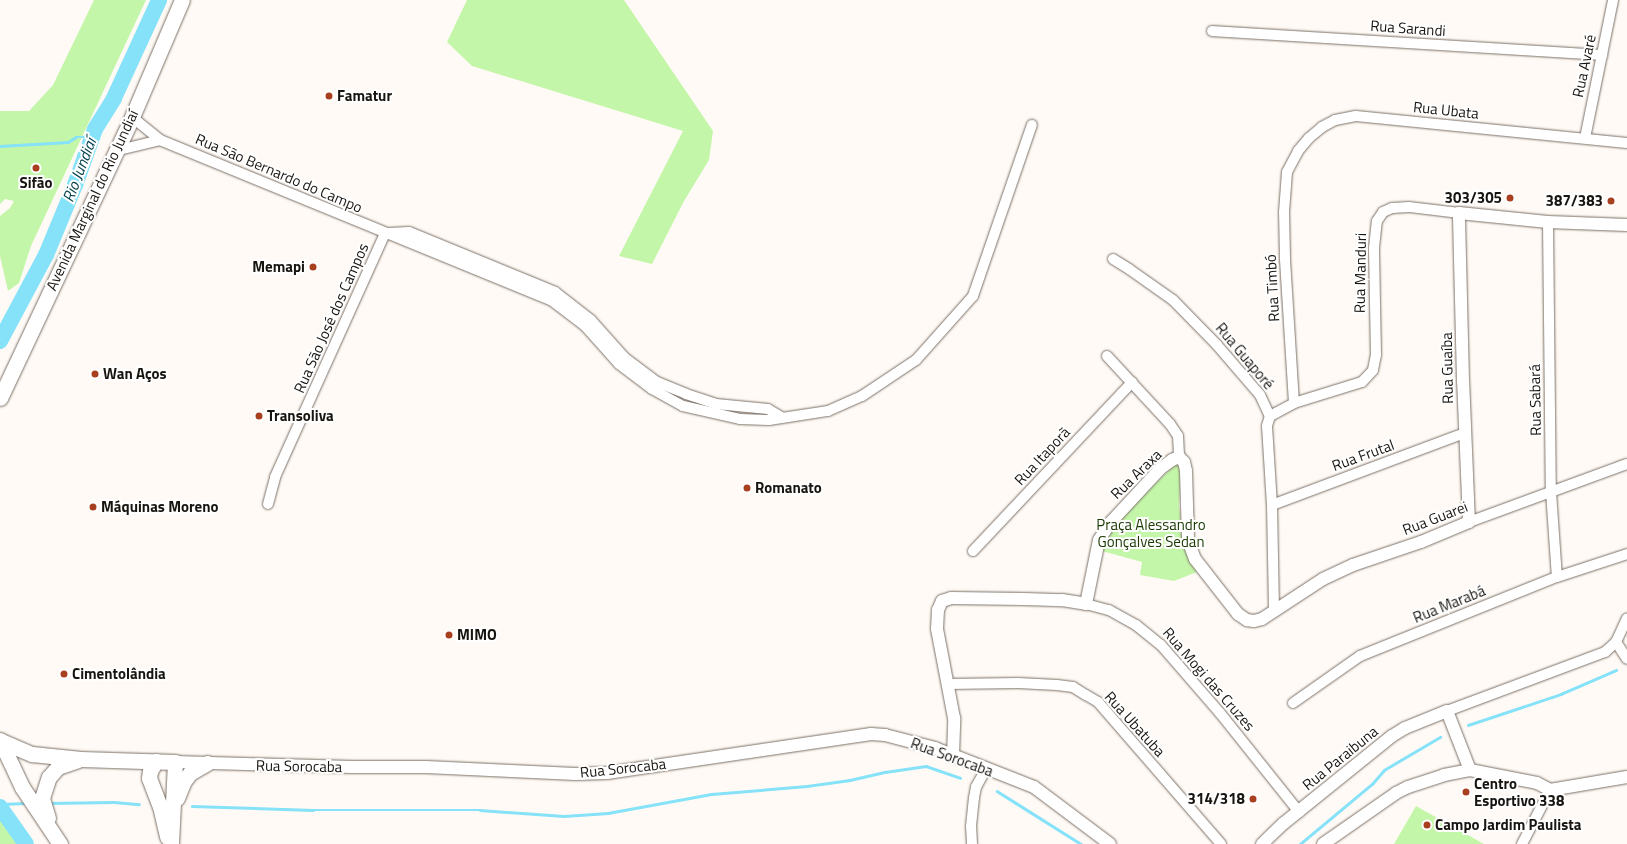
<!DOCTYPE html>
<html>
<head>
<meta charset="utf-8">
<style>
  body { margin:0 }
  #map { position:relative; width:1627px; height:844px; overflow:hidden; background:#fffaf5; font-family:"Titillium Web",sans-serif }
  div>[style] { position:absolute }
  .green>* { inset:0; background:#c4f6a9 }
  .stream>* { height:2.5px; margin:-1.25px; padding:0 1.25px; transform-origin:1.25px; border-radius:1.25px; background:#85e2f8 }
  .river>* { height:16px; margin:-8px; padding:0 8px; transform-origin:8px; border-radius:8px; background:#85e2f8 }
  .roads { filter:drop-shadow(0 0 1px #7c7067) drop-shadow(0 0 1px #7c7067) }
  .minor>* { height:10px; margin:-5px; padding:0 5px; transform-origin:5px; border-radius:5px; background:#fff }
  .tertiary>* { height:12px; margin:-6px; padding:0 6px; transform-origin:6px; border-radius:6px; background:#fff }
  .primary>* { height:15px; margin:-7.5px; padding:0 7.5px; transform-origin:7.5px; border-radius:7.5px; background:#fff }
  .dots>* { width:11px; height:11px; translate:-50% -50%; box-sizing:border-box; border:2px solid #fff; border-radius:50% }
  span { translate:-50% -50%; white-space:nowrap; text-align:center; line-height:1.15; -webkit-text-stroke:4px #fff; paint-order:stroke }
  .street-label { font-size:15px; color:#181410 }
  .poi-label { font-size:15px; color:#181410; font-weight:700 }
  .left { translate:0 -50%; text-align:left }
  .right { translate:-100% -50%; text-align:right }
  .park-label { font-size:15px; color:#1b3902 }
  .water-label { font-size:16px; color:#003e49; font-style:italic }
</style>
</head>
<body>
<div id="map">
  <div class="green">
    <div style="clip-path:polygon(94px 0,146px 0,31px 246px,19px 283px,8px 291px,0 256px,0 216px,10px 208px,14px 201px,5px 199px,0 204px,0 111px,29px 111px,53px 85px)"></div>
    <div style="clip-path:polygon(467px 0,624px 0,713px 131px,709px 160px,684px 201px,652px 264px,619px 256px,683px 131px,472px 66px,447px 42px)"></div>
    <div style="clip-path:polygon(1176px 464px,1181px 469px,1179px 505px,1183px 541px,1197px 572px,1174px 581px,1140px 575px,1142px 562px,1102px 551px,1112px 530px,1136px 502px)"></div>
    <div style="clip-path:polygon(1416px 806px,1484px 844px,1394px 844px)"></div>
    <div style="clip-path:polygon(0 814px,2px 816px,23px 844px,0 844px)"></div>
  </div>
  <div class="stream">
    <div style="left:0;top:146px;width:68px;rotate:-3.4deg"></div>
    <div style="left:68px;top:142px;width:9px;rotate:-32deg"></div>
    <div style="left:76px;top:137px;width:16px"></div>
    <div style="left:1468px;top:725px;width:98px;rotate:-18.4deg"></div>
    <div style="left:1561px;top:694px;width:60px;rotate:-23.6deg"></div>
    <div style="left:997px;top:791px;width:99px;rotate:32.2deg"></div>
    <div style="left:48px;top:803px;width:66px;rotate:-0.9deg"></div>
    <div style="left:114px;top:802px;width:25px;rotate:5deg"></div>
    <div style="left:0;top:804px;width:27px;rotate:-2deg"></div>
    <div style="left:192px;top:806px;width:121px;rotate:1.9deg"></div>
    <div style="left:313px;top:810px;width:167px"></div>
    <div style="left:480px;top:810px;width:84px;rotate:4.1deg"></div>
    <div style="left:564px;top:816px;width:44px;rotate:-3.9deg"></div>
    <div style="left:608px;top:813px;width:106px;rotate:-10.4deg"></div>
    <div style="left:712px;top:794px;width:95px;rotate:-4.8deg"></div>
    <div style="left:807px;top:786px;width:43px;rotate:-7.9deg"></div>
    <div style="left:850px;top:780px;width:36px;rotate:-13deg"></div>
    <div style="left:885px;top:772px;width:41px;rotate:-8.3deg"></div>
    <div style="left:926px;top:766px;width:36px;rotate:19deg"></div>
    <div style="left:1300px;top:844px;width:94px;rotate:-39.8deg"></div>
    <div style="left:1372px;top:784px;width:18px;rotate:-49deg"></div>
    <div style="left:1384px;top:770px;width:65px;rotate:-30.5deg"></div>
  </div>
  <div class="river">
    <div style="left:0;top:341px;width:98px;rotate:-61.9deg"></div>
    <div style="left:46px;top:255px;width:76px;rotate:-67.5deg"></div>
    <div style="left:75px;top:185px;width:59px;rotate:-70.3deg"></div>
    <div style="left:95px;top:129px;width:36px;rotate:-58deg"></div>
    <div style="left:114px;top:98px;width:108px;rotate:-65.3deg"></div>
    <div style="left:0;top:807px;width:45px;rotate:54.9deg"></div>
  </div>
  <div class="roads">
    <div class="minor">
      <div style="left:1212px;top:31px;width:391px;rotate:3.5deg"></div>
      <div style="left:132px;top:117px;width:36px;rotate:39deg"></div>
      <div style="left:160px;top:140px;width:422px;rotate:22.3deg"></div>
      <div style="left:551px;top:300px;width:43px;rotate:37.4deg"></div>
      <div style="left:585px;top:326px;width:51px;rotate:48.2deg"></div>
      <div style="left:619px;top:364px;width:41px;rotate:37.1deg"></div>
      <div style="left:652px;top:389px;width:35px;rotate:29deg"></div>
      <div style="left:683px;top:406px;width:58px;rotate:12.8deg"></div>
      <div style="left:740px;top:419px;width:29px;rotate:2deg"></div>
      <div style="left:769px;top:420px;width:60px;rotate:-8.7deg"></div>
      <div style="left:828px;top:411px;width:37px;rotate:-24deg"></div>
      <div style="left:862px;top:396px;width:65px;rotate:-33.7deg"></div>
      <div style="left:916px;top:360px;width:86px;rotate:-48.3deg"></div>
      <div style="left:973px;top:296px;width:181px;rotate:-71deg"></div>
      <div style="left:1585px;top:138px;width:141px;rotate:-78.5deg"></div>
      <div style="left:115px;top:151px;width:46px;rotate:-13.7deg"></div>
      <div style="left:1548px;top:222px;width:270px;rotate:89.4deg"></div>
      <div style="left:1551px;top:492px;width:85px;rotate:86deg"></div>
      <div style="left:389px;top:233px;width:20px;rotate:-3deg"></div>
      <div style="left:409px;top:232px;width:158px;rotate:22.3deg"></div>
      <div style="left:555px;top:292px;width:46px;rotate:37.9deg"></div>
      <div style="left:591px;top:320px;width:51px;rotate:48.2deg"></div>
      <div style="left:625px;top:358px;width:40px;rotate:37deg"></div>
      <div style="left:657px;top:382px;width:31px;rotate:22deg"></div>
      <div style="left:686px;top:394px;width:32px;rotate:18deg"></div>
      <div style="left:716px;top:404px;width:52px;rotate:5.5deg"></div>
      <div style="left:768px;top:409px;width:17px;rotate:31deg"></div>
      <div style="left:1113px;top:259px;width:19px;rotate:32deg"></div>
      <div style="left:1129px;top:269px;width:54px;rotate:35.2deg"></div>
      <div style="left:1173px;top:300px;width:63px;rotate:45.6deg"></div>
      <div style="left:1217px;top:345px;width:66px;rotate:49.3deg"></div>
      <div style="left:1260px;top:395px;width:23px;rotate:65deg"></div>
      <div style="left:1270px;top:416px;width:10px;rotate:107deg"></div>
      <div style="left:1267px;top:426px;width:79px;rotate:86.4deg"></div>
      <div style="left:1272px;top:505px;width:106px;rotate:88.9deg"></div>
      <div style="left:1107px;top:356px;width:93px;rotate:47.2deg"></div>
      <div style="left:1170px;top:424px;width:14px;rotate:56deg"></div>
      <div style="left:1178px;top:436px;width:21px;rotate:87deg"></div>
      <div style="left:1294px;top:403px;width:145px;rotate:-93.6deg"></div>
      <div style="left:1285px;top:258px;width:46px;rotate:-91.2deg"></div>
      <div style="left:1284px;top:212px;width:40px;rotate:-85.7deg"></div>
      <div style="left:1287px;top:172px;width:24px;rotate:-62deg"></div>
      <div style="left:1298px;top:151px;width:17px;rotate:-50deg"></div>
      <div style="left:1309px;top:138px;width:17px;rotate:-40deg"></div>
      <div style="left:1322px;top:127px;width:15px;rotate:-28deg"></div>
      <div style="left:1335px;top:120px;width:21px;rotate:-11deg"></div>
      <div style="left:1356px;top:116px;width:272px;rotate:5.7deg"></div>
      <div style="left:1270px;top:416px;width:27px;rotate:-28deg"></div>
      <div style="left:1294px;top:403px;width:71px;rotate:-17.2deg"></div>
      <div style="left:1362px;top:382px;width:16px;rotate:-47deg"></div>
      <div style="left:1373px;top:370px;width:15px;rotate:-79deg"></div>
      <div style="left:1376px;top:355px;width:107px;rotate:-91.1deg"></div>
      <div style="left:1374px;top:248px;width:27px;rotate:-84deg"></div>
      <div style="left:1377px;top:221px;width:11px;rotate:-56deg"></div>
      <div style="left:1383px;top:212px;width:10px;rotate:-24deg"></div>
      <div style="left:1392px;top:208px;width:17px;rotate:-3deg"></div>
      <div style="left:1409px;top:207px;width:50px;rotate:6.8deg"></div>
      <div style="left:268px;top:504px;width:28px;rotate:-75deg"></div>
      <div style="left:275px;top:477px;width:268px;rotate:-65.7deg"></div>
      <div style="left:1272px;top:505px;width:206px;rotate:-20.5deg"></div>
      <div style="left:1469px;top:522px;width:168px;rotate:-20.2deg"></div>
      <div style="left:973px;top:551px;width:232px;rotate:-46.7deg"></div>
      <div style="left:1086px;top:604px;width:24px;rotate:15deg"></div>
      <div style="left:1109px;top:610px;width:31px;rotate:29deg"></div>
      <div style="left:1136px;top:625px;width:32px;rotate:39deg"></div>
      <div style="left:1161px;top:645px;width:90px;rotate:49.1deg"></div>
      <div style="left:1220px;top:713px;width:127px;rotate:51.4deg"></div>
      <div style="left:1616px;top:642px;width:20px;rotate:57deg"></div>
      <div style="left:948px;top:684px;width:70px;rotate:-0.8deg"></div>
      <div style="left:1018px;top:683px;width:39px;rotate:3deg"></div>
      <div style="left:1057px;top:685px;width:16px;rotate:7deg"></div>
      <div style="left:1073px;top:687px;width:15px;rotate:32deg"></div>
      <div style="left:1086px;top:695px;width:14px;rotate:30deg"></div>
      <div style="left:1098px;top:702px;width:188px;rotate:49.1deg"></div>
      <div style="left:1293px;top:703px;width:82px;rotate:-35deg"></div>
      <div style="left:1360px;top:656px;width:212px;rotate:-21.9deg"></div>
      <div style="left:1557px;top:577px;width:74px;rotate:-18.2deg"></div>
      <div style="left:1447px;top:711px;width:169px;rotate:-20.5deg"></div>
      <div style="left:1605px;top:652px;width:15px;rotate:-42deg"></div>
      <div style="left:1616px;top:642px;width:26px;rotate:-65deg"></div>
      <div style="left:972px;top:844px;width:18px;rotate:-93deg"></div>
      <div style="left:971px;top:826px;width:28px;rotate:-84deg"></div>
      <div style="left:974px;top:798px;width:11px;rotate:-80deg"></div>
      <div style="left:976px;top:787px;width:21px;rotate:-61deg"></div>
      <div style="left:1522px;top:844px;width:61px;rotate:-62.6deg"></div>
    </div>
    <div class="tertiary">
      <div style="left:953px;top:756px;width:38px;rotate:-88deg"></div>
      <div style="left:954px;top:718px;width:91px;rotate:-100.8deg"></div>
      <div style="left:937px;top:629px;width:19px;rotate:-87deg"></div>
      <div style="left:938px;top:610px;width:10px;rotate:-66deg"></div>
      <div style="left:942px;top:601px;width:9px;rotate:-18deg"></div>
      <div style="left:951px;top:598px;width:73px;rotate:0.8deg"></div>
      <div style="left:1024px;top:599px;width:38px;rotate:2deg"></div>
      <div style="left:1062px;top:600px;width:24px;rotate:9deg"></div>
      <div style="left:1086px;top:604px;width:65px;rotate:-78.5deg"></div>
      <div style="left:1099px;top:540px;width:20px;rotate:-57deg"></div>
      <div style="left:1110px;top:523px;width:75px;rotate:-47.2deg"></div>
      <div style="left:1161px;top:468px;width:14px;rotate:-36deg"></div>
      <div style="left:1172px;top:460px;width:8px;rotate:-23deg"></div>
      <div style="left:1179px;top:457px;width:7px;rotate:45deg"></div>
      <div style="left:1184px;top:462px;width:9px;rotate:77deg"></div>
      <div style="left:1186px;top:471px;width:69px;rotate:88.3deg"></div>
      <div style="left:1188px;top:540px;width:20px;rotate:70deg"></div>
      <div style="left:1195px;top:559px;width:70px;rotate:52deg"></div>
      <div style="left:1238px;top:614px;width:11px;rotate:34deg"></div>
      <div style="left:1247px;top:620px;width:7px;rotate:8deg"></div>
      <div style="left:1254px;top:621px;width:8px;rotate:-14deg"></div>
      <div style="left:1262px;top:619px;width:73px;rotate:-33.3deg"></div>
      <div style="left:1323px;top:579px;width:33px;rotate:-25deg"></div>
      <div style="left:1353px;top:565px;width:72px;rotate:-18.7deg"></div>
      <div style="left:1421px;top:542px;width:52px;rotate:-22.6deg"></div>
      <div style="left:1469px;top:522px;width:141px;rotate:-92.4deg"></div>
      <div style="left:1463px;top:381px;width:168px;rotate:-91.4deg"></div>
      <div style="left:1459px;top:213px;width:89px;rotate:5.8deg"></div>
      <div style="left:1548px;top:222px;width:79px;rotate:2.2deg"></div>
      <div style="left:175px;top:762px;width:177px;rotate:1.6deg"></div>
      <div style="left:352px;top:767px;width:74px"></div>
      <div style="left:426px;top:767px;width:149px;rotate:2.7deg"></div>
      <div style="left:575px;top:774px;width:32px;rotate:-2deg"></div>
      <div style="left:607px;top:773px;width:267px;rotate:-8.4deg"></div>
      <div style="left:871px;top:734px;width:14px;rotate:4deg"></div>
      <div style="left:885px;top:735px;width:52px;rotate:14.6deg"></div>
      <div style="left:935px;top:748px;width:106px;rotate:21.5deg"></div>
      <div style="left:1034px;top:787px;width:95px;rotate:36.9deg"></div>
      <div style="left:1262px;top:844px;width:30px;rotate:-44deg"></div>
      <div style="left:1284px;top:823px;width:139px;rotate:-38.9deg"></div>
      <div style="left:1392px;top:736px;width:15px;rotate:-32deg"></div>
      <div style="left:1405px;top:728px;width:45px;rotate:-22deg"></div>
      <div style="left:1447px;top:711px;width:63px;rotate:68.7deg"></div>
      <div style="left:1323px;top:844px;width:89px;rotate:-34.9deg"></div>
      <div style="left:1396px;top:793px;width:13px;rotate:-27deg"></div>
      <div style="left:1408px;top:787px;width:38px;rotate:-18deg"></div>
      <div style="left:1444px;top:775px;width:26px;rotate:-11deg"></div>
      <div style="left:1470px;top:770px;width:68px;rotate:11deg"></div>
      <div style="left:1537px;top:783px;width:15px;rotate:28deg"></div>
      <div style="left:1550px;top:790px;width:78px;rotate:-9.6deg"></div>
    </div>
    <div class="primary">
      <div style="left:0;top:398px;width:310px;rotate:-64.8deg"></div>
      <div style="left:132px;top:117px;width:127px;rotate:-66.9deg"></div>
      <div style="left:0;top:740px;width:52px;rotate:64.9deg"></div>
      <div style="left:22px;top:787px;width:69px;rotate:56.3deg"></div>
      <div style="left:1px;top:741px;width:34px;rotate:23deg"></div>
      <div style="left:32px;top:754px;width:49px;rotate:5.8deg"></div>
      <div style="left:81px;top:759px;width:94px;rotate:1.8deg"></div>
      <div style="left:175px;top:762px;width:82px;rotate:92.8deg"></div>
      <div style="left:156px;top:761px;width:12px;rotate:121deg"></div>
      <div style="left:150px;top:771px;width:7px;rotate:98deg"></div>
      <div style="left:149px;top:778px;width:30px;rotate:69deg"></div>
      <div style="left:160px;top:806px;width:32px;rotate:77deg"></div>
      <div style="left:177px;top:798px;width:18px;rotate:-68deg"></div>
      <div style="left:184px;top:781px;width:10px;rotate:-53deg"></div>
      <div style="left:190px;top:773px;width:20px;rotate:-30deg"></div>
      <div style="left:48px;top:818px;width:21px;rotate:-107deg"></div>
      <div style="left:42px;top:798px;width:22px;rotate:-72deg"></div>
      <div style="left:49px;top:777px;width:13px;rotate:-48deg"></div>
      <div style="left:58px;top:767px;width:21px;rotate:-19deg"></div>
    </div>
  </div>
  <div class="dots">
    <div style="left:329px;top:96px;background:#a84020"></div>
    <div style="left:36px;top:168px;background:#a84020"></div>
    <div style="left:1510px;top:198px;background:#a84020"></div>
    <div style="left:1611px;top:201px;background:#a84020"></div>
    <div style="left:313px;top:267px;background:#a84020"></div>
    <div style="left:95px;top:374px;background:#a84020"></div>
    <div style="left:259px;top:416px;background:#a84020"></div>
    <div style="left:747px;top:488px;background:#a84020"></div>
    <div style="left:93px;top:507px;background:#a84020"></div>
    <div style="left:449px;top:635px;background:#a84020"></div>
    <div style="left:64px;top:674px;background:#a84020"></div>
    <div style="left:1466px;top:792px;background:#a84020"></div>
    <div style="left:1253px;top:799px;background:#a84020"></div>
    <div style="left:1427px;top:825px;background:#a84020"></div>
  </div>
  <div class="street-label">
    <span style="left:1408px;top:28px;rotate:4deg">Rua Sarandi</span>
    <span style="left:1584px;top:66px;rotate:-78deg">Rua Avaré</span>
    <span style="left:1446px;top:110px;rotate:6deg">Rua Ubata</span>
    <span style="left:279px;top:173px;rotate:23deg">Rua São Bernardo do Campo</span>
    <span style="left:92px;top:200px;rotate:-65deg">Avenida Marginal do Rio Jundiaí</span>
    <span style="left:1360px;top:273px;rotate:-89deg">Rua Manduri</span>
    <span style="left:1272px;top:288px;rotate:-93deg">Rua Timbó</span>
    <span style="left:331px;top:318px;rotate:-66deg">Rua São José dos Campos</span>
    <span style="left:1245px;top:356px;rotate:50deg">Rua Guaporé</span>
    <span style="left:1447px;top:368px;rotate:-91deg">Rua Guaíba</span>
    <span style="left:1535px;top:400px;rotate:-91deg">Rua Sabará</span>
    <span style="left:1363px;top:455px;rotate:-20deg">Rua Frutal</span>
    <span style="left:1042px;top:456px;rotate:-47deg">Rua Itaporã</span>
    <span style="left:1136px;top:474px;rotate:-44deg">Rua Araxa</span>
    <span style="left:1435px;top:518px;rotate:-21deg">Rua Guarei</span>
    <span style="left:1449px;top:604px;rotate:-22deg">Rua Marabá</span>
    <span style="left:1209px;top:679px;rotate:49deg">Rua Mogi das Cruzes</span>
    <span style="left:1135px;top:724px;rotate:48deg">Rua Ubatuba</span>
    <span style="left:952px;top:757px;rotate:20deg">Rua Sorocaba</span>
    <span style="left:1340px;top:758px;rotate:-39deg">Rua Paraibuna</span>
    <span style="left:299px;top:766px;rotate:1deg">Rua Sorocaba</span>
    <span style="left:623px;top:768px;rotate:-6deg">Rua Sorocaba</span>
  </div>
  <div class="poi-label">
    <span class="left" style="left:337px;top:96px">Famatur</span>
    <span style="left:36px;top:183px">Sifão</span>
    <span class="right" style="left:1502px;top:198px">303/305</span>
    <span class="right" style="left:1603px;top:201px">387/383</span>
    <span class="right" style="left:305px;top:267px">Memapi</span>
    <span class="left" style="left:103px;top:374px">Wan Aços</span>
    <span class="left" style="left:267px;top:416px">Transoliva</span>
    <span class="left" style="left:755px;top:488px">Romanato</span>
    <span class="left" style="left:101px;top:507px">Máquinas Moreno</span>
    <span class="left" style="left:457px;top:635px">MIMO</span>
    <span class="left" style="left:72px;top:674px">Cimentolândia</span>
    <span class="left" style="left:1474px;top:792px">Centro<br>Esportivo 338</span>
    <span class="right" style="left:1245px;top:799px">314/318</span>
    <span class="left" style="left:1435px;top:825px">Campo Jardim Paulista</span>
  </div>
  <div class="park-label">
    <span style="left:1151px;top:533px">Praça Alessandro<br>Gonçalves Sedan</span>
  </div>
  <div class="water-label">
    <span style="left:79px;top:170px;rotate:-69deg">Rio Jundiaí</span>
  </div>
</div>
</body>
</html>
